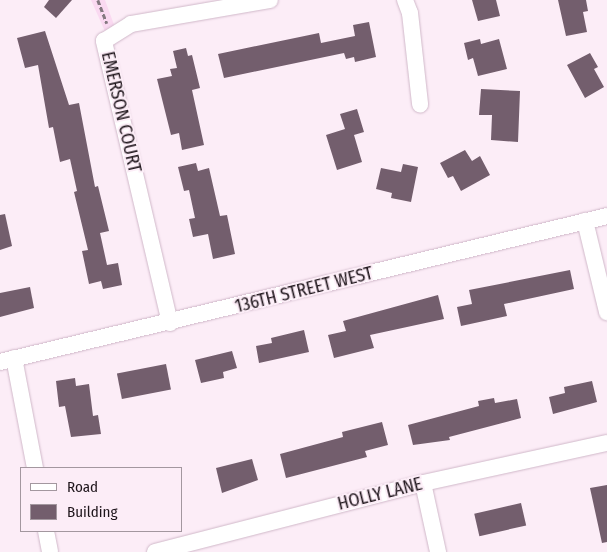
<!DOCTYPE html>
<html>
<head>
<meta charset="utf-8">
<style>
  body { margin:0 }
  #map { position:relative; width:607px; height:552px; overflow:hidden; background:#fcedf7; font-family:"Fira Sans Condensed",sans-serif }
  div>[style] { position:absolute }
  .green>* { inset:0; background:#fad9f1 }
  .building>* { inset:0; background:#735e6d; transform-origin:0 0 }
  .path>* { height:2.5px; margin-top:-1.25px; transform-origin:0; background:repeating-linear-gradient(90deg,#847880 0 5px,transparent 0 7.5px) }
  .roads { filter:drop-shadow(0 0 1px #d0b8c9) drop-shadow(0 0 1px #d0b8c9) }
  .minor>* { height:16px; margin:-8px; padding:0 8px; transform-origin:8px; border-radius:8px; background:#fff }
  span { translate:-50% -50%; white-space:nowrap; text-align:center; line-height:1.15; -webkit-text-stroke:4px #fcedf7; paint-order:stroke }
  .street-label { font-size:18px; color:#1e151b }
  .legend { position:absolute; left:20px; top:467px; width:162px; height:65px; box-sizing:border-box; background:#fcedf7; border:1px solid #a3979f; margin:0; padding:6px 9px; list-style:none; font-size:15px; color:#1e151b }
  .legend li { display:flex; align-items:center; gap:10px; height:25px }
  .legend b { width:25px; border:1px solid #a3979f }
</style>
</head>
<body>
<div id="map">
  <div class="green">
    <div style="clip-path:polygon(91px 0,105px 0,117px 33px,108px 38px)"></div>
  </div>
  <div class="building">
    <div style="clip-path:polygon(49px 0,72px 0,56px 18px,44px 7px)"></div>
    <div style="clip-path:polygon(472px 0,496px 0,500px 16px,478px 21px)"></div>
    <div style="clip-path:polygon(558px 0,586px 0,588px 11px,583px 12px,587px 32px,566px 36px)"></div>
    <div style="clip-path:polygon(369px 22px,376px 57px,355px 62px,354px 57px,346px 59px,344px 53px,224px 78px,218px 54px,319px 33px,321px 43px,355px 36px,353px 25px)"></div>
    <div style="clip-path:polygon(45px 31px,69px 105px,79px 103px,95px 187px,98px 186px,109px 231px,100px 233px,107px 265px,118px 263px,122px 285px,103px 289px,101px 281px,89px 284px,82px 251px,88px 250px,74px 192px,77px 191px,70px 159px,60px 162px,53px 127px,49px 128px,38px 65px,25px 68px,17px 38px)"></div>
    <div style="clip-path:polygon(480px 39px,481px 44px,499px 39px,507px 69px,478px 76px,473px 58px,468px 60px,464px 43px)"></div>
    <div style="clip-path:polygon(186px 48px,188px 56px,192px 55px,200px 88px,192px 90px,204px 145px,182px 150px,179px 133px,171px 135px,157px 79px,172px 76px,170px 69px,177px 68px,173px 51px)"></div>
    <div style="clip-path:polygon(590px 53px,598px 67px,594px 69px,604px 87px,585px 98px,567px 65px)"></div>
    <div style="clip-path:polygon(481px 89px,520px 91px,518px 142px,491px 140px,492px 115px,479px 115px)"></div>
    <div style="clip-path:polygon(357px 109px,364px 132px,354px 135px,362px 162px,337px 170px,326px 135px,345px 129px,340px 114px)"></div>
    <div style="clip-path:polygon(465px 150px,472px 161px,480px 156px,490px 175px,461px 191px,453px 176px,448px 178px,440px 163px)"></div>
    <div style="clip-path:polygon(196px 163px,198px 171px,209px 168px,220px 216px,227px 215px,235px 254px,213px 259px,208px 234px,193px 237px,189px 219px,195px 218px,189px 190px,184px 191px,178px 167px)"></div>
    <div style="clip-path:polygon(403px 164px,418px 167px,411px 202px,391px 198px,392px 193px,376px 189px,381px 168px,401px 172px)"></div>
    <div style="clip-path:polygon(5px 214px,12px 246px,0 250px,0 215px)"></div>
    <div style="clip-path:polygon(570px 270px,574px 289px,504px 304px,507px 316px,461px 326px,457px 307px,472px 304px,469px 290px)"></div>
    <div style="clip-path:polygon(30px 287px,34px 308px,0 317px,0 293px)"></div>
    <div style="clip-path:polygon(438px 295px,444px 319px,370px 335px,374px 348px,334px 358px,328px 335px,346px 331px,343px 321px)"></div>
    <div style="clip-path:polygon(304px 330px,309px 352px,259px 363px,256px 346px,272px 343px,271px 338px)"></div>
    <div style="clip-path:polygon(232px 351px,237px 368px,223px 372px,224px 378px,201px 383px,195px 360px)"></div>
    <div style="left:166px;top:364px;width:26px;height:50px;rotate:79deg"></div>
    <div style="clip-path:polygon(75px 378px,76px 386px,89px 384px,93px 416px,98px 415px,101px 434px,71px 437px,65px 406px,59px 407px,56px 381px)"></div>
    <div style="clip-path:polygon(592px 381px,597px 402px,553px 414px,549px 397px,565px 393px,564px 387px)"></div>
    <div style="clip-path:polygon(494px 398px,495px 403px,517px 399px,521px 418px,449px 437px,450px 440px,413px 445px,408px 425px,479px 406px,478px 401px)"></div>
    <div style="clip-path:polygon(382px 422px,388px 445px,365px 451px,367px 457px,286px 478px,280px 454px,343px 437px,342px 432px)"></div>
    <div style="clip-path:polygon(252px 459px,258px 480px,222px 493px,216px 468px)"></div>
    <div style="clip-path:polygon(607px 485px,607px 542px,602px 543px,590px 488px)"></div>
    <div style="left:521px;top:503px;width:23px;height:48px;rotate:77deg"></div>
  </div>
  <div class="path">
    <div style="left:98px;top:0;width:25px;rotate:69deg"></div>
  </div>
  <div class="roads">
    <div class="minor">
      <div style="left:405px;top:0;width:14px;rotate:69deg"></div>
      <div style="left:410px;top:13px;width:92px;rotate:83.7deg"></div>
      <div style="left:585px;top:221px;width:94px;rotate:76.4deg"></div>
      <div style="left:170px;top:323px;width:290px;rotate:-103.2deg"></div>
      <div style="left:104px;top:41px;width:32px;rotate:-32deg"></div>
      <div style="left:131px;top:24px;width:141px;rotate:-9.8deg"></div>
      <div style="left:14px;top:358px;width:112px;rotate:79.2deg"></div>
      <div style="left:0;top:362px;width:624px;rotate:-13.52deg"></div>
      <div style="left:423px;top:483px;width:71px;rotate:77.7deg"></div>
      <div style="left:46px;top:531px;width:21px;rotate:79deg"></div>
      <div style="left:155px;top:552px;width:277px;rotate:-14.4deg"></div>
      <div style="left:423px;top:483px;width:188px;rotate:-12.3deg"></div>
    </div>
  </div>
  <div class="street-label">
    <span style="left:121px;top:112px;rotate:77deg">EMERSON COURT</span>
    <span style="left:304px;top:290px;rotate:-14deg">136TH STREET WEST</span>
    <span style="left:380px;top:494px;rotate:-14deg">HOLLY LANE</span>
  </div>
  <ul class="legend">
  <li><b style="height:6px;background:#fff"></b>Road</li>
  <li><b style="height:14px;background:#735e6d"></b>Building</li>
  </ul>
</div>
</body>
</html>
